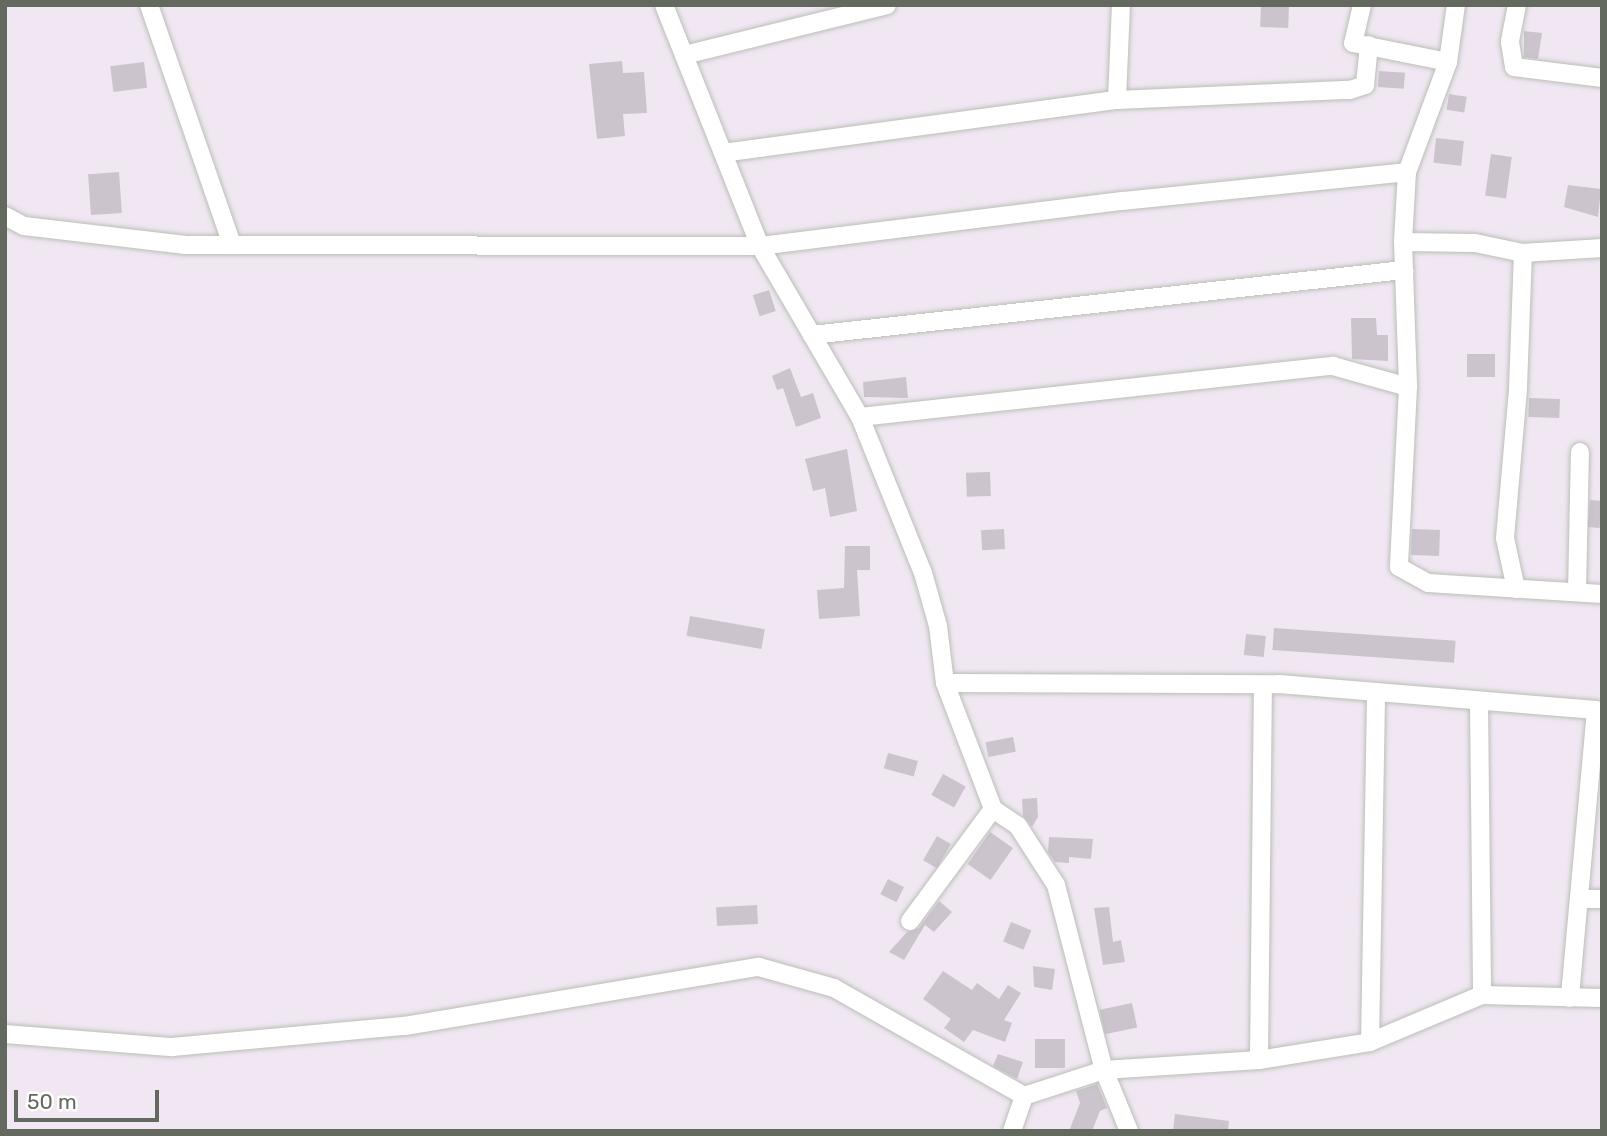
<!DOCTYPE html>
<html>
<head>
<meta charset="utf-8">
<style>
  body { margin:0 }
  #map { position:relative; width:1607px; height:1136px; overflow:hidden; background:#f0e7f2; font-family:Rubik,sans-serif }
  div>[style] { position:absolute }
  .building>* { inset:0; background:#cbc4cd; transform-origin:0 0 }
  .roads { filter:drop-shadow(0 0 2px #babfb7) drop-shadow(0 0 2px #babfb7) }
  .minor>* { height:18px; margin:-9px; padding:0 9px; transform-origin:9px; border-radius:9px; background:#fff }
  span { translate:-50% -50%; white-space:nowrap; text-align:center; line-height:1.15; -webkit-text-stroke:6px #fff; paint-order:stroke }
  .frame { position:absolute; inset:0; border:7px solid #63695e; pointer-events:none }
  .scale { position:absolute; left:14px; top:1090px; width:145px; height:32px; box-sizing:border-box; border:4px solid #63695e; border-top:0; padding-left:9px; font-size:21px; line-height:24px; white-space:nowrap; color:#63695e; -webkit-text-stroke:5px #fff; paint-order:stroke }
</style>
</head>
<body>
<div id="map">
  <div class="building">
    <div style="left:1261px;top:5px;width:28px;height:22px;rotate:2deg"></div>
    <div style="clip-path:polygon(1524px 31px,1542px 33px,1538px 59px,1524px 57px)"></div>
    <div style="clip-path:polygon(622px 61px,623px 73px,644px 72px,647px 113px,623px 114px,625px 136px,597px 139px,589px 64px)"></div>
    <div style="left:144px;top:62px;width:26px;height:34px;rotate:83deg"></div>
    <div style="left:1379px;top:71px;width:26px;height:16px;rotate:4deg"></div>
    <div style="left:1449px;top:94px;width:18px;height:16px;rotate:9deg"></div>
    <div style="left:1436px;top:138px;width:28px;height:25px;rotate:6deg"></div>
    <div style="left:1491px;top:154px;width:21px;height:42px;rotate:8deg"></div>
    <div style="left:119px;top:172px;width:41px;height:31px;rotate:86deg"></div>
    <div style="clip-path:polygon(1568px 185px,1601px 189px,1598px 217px,1564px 207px)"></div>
    <div style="left:769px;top:290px;width:22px;height:17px;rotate:72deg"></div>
    <div style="clip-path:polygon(1351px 318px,1376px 318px,1377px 335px,1388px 335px,1388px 361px,1352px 359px)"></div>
    <div style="left:1467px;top:354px;width:28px;height:23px"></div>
    <div style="clip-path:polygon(790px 368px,801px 397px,813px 393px,821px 418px,796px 427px,783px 388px,777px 390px,772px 376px)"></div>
    <div style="clip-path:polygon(906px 377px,908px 398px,864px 397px,863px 382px)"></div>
    <div style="left:1529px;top:398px;width:31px;height:19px;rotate:2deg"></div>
    <div style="clip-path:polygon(847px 449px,857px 511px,830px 517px,825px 488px,813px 491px,805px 459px)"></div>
    <div style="left:990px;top:472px;width:24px;height:24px;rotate:88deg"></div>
    <div style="left:1590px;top:500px;width:12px;height:27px;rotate:5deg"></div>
    <div style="left:1004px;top:529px;width:20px;height:23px;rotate:87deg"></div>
    <div style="left:1412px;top:529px;width:28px;height:26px;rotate:2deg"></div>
    <div style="clip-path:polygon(845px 546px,870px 546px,870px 570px,857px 570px,860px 616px,819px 619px,817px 590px,844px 588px)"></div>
    <div style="left:690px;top:616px;width:76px;height:20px;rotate:10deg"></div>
    <div style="left:1274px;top:628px;width:182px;height:22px;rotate:4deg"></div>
    <div style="left:1246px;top:634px;width:20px;height:21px;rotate:6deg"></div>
    <div style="left:1013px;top:737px;width:15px;height:28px;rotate:79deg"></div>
    <div style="left:888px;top:753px;width:31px;height:16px;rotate:15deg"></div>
    <div style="left:943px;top:774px;width:26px;height:24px;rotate:29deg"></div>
    <div style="clip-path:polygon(1037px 798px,1038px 817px,1032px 827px,1023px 816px,1022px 799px)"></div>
    <div style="left:990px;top:832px;width:28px;height:39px;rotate:35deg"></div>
    <div style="left:937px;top:836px;width:16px;height:28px;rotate:30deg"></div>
    <div style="clip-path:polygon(1049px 837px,1093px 839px,1091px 859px,1069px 857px,1069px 863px,1055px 862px,1048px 852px)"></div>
    <div style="left:888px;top:879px;width:18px;height:17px;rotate:27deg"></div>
    <div style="clip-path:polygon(939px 901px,952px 912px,934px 932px,925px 925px,904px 960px,889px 952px,907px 932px,919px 928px)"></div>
    <div style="left:757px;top:905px;width:19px;height:41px;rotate:87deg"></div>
    <div style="clip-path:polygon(1109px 907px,1113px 942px,1121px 940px,1125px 962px,1103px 965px,1094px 908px)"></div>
    <div style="left:1011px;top:922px;width:22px;height:21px;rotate:22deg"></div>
    <div style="clip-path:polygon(1033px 966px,1055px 969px,1052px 990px,1034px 987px)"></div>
    <div style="clip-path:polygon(943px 971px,972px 990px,977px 983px,999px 999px,1008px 985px,1021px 993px,1004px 1020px,1012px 1023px,1005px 1042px,973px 1030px,964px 1042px,944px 1028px,951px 1019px,923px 999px)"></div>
    <div style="left:1132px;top:1003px;width:25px;height:33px;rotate:78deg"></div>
    <div style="left:1035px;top:1039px;width:30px;height:29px"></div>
    <div style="clip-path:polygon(998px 1054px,1023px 1062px,1017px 1079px,993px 1066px)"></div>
    <div style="clip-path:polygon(1097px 1084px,1107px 1108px,1100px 1111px,1092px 1131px,1069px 1131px,1080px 1103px,1076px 1091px)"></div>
    <div style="clip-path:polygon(1175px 1114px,1229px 1121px,1228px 1131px,1173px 1131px)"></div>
  </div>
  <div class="roads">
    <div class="minor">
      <div style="left:149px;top:5px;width:254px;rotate:70.9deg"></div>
      <div style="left:664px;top:5px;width:259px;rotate:68.3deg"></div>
      <div style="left:760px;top:246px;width:198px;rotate:59.7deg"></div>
      <div style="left:860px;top:417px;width:168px;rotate:68deg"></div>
      <div style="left:923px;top:573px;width:55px;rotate:74.2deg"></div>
      <div style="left:938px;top:626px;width:57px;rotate:83deg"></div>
      <div style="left:945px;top:683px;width:135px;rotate:69.1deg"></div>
      <div style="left:993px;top:809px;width:30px;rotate:34deg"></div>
      <div style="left:1018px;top:826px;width:70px;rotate:57.2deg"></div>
      <div style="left:1056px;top:885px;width:191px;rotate:75.5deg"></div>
      <div style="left:1104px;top:1070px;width:155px;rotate:-3.7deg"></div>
      <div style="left:1259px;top:1060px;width:112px;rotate:-9.2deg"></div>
      <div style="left:1370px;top:1042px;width:121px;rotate:-22.8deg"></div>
      <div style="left:1482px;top:995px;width:120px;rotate:1.4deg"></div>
      <div style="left:1362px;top:5px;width:39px;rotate:103deg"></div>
      <div style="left:1353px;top:43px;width:97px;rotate:11.3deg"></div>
      <div style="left:1456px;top:5px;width:58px;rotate:98deg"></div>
      <div style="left:1448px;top:62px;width:117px;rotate:110.4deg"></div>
      <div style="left:1407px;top:172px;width:70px;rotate:93.3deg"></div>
      <div style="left:1403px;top:242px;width:145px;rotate:88deg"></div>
      <div style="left:1408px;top:387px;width:180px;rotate:92.9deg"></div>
      <div style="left:1399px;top:567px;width:33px;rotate:29deg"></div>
      <div style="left:1428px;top:583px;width:174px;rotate:3.6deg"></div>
      <div style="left:1517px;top:5px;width:38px;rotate:101deg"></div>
      <div style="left:1510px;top:42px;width:25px;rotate:81deg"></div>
      <div style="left:1514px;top:67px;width:89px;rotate:7.1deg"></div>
      <div style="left:684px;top:55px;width:209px;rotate:-13.8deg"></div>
      <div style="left:1117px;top:100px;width:95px;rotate:-87.6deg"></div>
      <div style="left:723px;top:153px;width:398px;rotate:-7.7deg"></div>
      <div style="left:1117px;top:100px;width:233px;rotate:-2.5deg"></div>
      <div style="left:1350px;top:90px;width:16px;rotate:-18deg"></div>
      <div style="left:1365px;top:85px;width:40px;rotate:-84.3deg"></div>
      <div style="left:5px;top:216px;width:21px;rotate:28deg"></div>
      <div style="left:24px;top:226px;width:163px;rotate:6.7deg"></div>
      <div style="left:186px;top:245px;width:574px;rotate:0.1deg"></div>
      <div style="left:760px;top:246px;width:366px;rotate:-7.1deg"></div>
      <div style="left:1123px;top:201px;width:285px;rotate:-5.8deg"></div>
      <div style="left:1403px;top:242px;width:72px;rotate:0.8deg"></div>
      <div style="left:1475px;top:243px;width:49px;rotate:11.8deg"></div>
      <div style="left:812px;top:335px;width:596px;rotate:-6.27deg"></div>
      <div style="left:860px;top:417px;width:476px;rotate:-6.2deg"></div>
      <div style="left:1333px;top:366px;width:78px;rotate:15.6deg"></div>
      <div style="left:1516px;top:589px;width:52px;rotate:-102.2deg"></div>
      <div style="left:1505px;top:538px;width:151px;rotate:-85deg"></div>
      <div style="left:1518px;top:388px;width:135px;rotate:-87.9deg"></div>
      <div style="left:1523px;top:253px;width:79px;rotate:-3.6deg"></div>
      <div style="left:1577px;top:592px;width:140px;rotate:-88.8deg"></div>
      <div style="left:945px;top:683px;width:334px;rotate:0.2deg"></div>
      <div style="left:1279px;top:684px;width:318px;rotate:4.7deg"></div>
      <div style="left:1596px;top:710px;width:289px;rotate:95.2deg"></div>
      <div style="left:1479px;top:701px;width:294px;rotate:89.4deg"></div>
      <div style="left:1579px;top:899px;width:23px"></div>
      <div style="left:910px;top:921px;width:139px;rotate:-53.5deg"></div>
      <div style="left:5px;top:1034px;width:168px;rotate:4.5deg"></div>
      <div style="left:172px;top:1047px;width:234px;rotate:-5.2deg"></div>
      <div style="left:405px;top:1026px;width:359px;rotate:-9.5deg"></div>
      <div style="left:759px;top:967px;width:78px;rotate:15.6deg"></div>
      <div style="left:834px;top:988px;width:219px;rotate:29.6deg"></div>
      <div style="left:1024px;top:1096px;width:84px;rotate:-18deg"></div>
      <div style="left:1104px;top:1070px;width:66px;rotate:67.7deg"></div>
      <div style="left:1370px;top:1042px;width:350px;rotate:-89deg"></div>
      <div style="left:1259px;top:1060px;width:375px;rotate:-89.4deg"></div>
      <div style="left:1012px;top:1131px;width:37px;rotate:-71deg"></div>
    </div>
  </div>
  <div class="frame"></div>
  <div class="scale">50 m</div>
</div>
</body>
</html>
